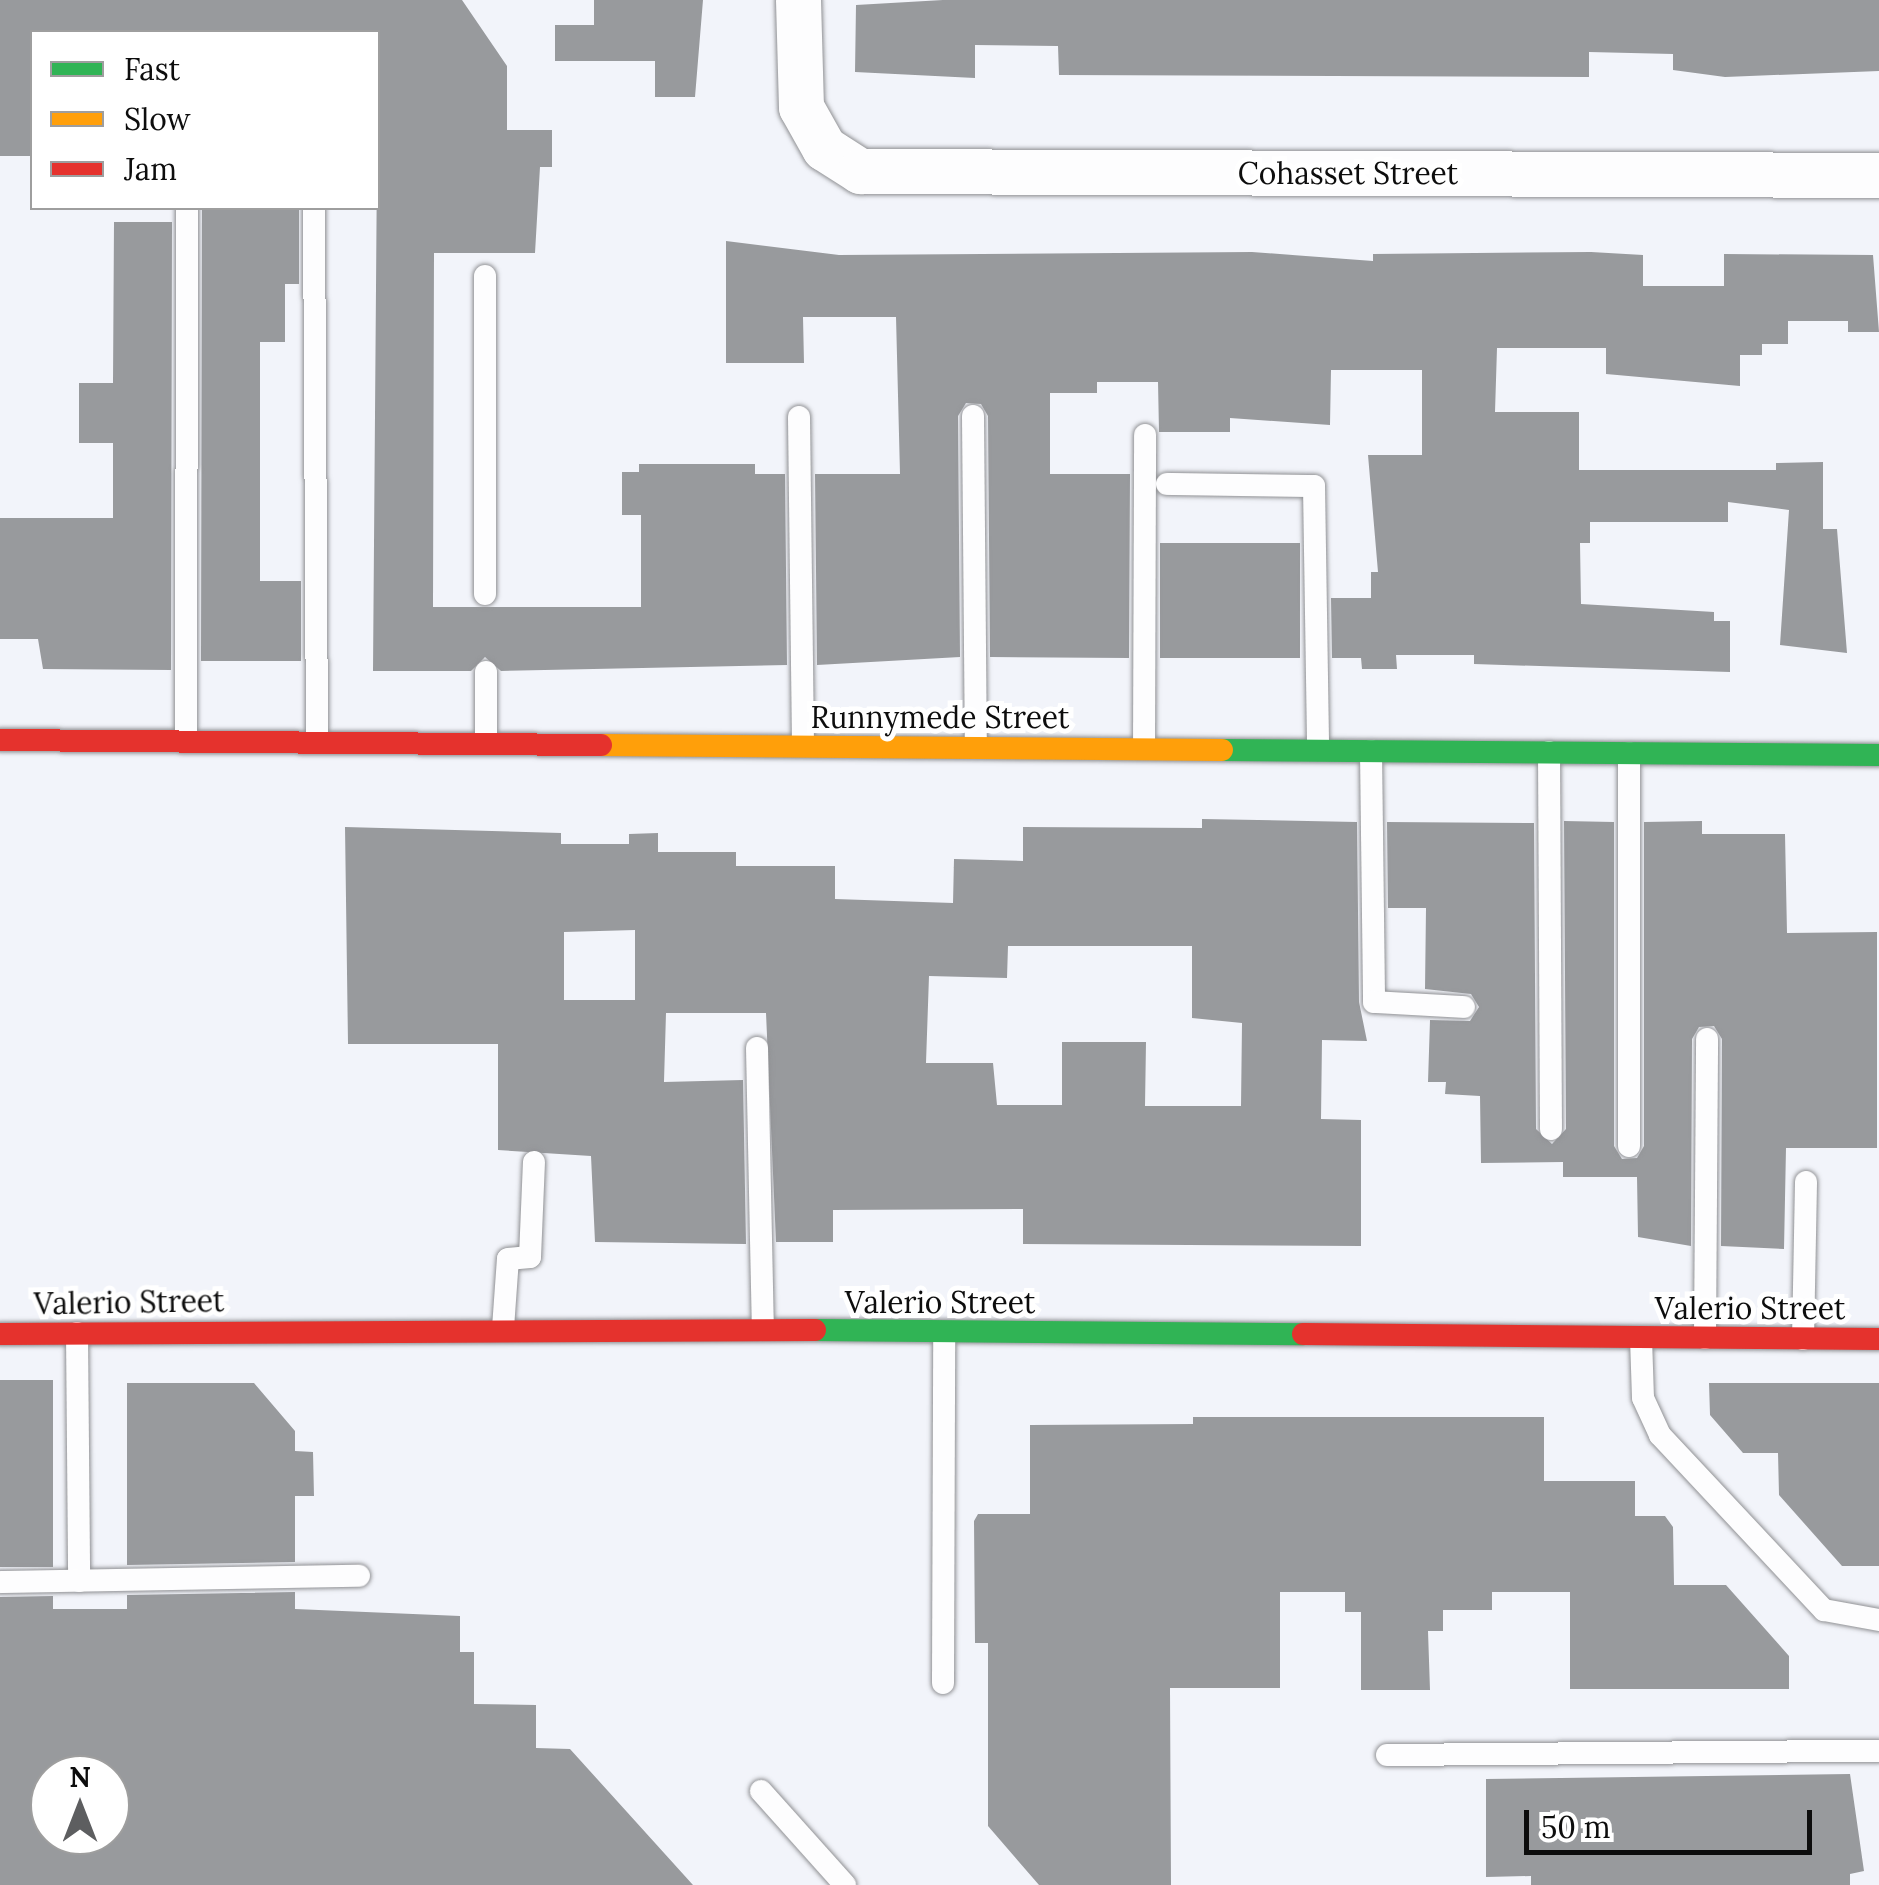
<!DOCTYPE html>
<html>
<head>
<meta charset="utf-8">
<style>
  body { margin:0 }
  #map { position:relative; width:1879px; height:1885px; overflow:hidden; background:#f2f4fa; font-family:Lora,serif }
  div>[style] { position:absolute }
  .building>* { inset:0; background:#989a9d; transform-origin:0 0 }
  .roads { filter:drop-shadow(0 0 2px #909194) drop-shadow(0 0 2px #909194) }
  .lane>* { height:22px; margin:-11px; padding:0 11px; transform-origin:11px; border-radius:11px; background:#fdfdfe }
  .street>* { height:45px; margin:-22.5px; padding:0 22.5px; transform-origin:22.5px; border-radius:22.5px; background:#fdfdfe }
  .fast>* { height:22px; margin:-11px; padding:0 11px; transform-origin:11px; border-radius:11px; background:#30b455 }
  .slow>* { height:22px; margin:-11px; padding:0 11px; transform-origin:11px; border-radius:11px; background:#ff9f0a }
  .jam>* { height:22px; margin:-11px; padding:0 11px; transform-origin:11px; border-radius:11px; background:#e5322d }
  span { translate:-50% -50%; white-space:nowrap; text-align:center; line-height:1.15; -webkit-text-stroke:10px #fff; paint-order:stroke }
  .street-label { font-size:30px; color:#0d0d0d }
  .legend { position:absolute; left:30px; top:30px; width:350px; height:180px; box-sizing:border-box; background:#fff; border:2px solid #9e9e9e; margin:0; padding:12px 18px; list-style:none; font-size:30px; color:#0d0d0d }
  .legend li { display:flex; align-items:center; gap:20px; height:50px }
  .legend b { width:50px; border:2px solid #9e9e9e }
  .north { position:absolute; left:30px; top:1755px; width:100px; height:100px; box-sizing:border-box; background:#fff; border:2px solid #9e9e9e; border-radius:50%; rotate:0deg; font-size:28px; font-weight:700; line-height:40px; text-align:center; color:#0d0d0d }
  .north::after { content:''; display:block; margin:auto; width:35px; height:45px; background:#5d5e60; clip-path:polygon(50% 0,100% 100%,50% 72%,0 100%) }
  .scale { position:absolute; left:1524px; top:1810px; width:288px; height:45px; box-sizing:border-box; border:5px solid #0d0d0d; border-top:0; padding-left:12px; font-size:30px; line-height:35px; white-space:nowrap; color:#0d0d0d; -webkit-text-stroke:8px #fff; paint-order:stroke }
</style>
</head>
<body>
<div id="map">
  <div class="building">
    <div style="clip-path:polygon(0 0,462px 0,507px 66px,507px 130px,552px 130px,552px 167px,540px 167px,535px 253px,434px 253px,433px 607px,641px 607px,641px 515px,622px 515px,622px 472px,639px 472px,639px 464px,755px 464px,755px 474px,785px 474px,787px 665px,501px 671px,485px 657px,471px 671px,373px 671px,378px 32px,32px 32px,32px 156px,0 156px)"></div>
    <div style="clip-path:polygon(594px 0,703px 0,695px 97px,655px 97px,655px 61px,555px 61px,555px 25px,594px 25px)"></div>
    <div style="clip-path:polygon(943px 0,1879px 0,1879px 71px,1725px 77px,1673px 70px,1673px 54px,1589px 52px,1589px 77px,1059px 75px,1058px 46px,975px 45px,975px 78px,855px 72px,856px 5px)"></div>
    <div style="clip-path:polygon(202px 208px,299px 208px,299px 284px,285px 284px,285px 342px,260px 342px,260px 581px,301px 581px,301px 661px,201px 661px)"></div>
    <div style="clip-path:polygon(114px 222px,172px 222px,171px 670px,43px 669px,38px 639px,0 639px,0 518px,113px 518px,113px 443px,79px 443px,79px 383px,113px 383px)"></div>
    <div style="clip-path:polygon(726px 241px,839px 255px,1252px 252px,1373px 261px,1373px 254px,1591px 252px,1643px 255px,1643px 286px,1724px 286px,1724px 254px,1873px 255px,1879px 332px,1848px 332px,1848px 321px,1788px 321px,1788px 344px,1762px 344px,1762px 355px,1740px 355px,1740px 386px,1606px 374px,1606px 348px,1497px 348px,1495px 412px,1579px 412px,1579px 470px,1776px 470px,1776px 463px,1823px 462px,1823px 529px,1837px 529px,1847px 653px,1780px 645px,1789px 510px,1728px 502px,1728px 522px,1590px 522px,1590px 543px,1580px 543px,1581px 604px,1714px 612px,1714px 621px,1730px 621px,1730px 672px,1474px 664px,1474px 655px,1396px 655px,1397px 669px,1362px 669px,1361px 658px,1332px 658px,1331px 598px,1371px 598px,1371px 572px,1378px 572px,1368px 455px,1422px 455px,1422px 370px,1331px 370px,1330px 425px,1230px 418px,1230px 432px,1159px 432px,1158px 382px,1097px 382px,1097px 393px,1050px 393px,1050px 474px,1130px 474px,1129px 658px,990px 657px,988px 416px,981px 404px,966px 403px,958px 416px,960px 657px,817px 665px,815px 474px,900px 474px,896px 317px,803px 317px,804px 363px,726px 363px)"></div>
    <div style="left:1160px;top:543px;width:140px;height:115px"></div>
    <div style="clip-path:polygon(evenodd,1202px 819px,1357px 822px,1359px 1002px,1367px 1041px,1322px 1040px,1321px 1119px,1361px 1120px,1361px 1246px,1023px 1244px,1023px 1209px,833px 1210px,833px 1242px,776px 1242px,766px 1013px,666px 1013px,664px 1082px,743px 1080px,746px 1244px,595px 1242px,591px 1156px,498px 1150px,498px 1044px,348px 1044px,345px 827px,561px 833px,561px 844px,629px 844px,629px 834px,658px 833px,658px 852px,736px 852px,736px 866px,835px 866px,835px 899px,953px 903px,954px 859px,1023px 861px,1023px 827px,1202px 828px,1202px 819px,635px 930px,635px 1000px,564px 1000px,564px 932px,635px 930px,1202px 819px,1008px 946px,1192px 946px,1192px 1018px,1242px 1023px,1241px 1106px,1145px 1106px,1146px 1042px,1062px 1042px,1062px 1105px,997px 1105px,993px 1063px,926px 1063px,929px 976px,1007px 978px,1008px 946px)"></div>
    <div style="clip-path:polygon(1564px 821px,1614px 822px,1614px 1146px,1622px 1159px,1637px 1158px,1644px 1146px,1644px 822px,1702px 821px,1702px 834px,1785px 834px,1787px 933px,1877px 932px,1877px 1148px,1786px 1148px,1784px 1249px,1721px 1246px,1722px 1039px,1714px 1026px,1699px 1027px,1692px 1039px,1691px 1246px,1638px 1237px,1637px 1177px,1563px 1177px,1563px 1162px,1481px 1163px,1480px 1096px,1445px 1094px,1446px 1082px,1428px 1082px,1430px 1020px,1470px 1021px,1479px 1007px,1471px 994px,1425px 989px,1426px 908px,1388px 908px,1387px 822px,1534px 823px,1536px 1129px,1552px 1144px,1566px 1129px)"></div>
    <div style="left:0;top:1380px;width:53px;height:187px"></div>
    <div style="clip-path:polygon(127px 1383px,254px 1383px,295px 1431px,295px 1451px,313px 1452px,314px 1496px,295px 1496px,295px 1562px,127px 1565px)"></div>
    <div style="clip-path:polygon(1709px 1383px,1879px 1383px,1879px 1566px,1842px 1566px,1779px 1495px,1778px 1453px,1743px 1453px,1710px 1415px)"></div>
    <div style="clip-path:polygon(1193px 1417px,1544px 1417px,1544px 1481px,1635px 1481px,1635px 1516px,1665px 1516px,1673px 1527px,1674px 1585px,1726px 1585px,1789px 1656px,1789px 1689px,1570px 1689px,1570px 1592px,1492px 1592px,1492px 1610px,1443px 1610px,1443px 1631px,1428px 1631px,1430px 1690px,1361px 1690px,1361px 1612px,1345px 1612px,1345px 1592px,1280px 1592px,1280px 1688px,1170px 1688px,1171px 1885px,1039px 1885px,988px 1826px,988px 1643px,975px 1643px,974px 1521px,978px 1514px,1030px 1514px,1030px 1425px,1193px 1424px)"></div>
    <div style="clip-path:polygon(evenodd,295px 1592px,295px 1609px,460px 1616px,460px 1652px,474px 1652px,474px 1704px,536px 1705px,536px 1748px,570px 1749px,693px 1885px,0 1885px,0 1597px,53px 1596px,53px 1609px,127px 1609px,127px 1595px,295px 1592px,50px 1775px,110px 1775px,110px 1835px,50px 1835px,50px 1775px)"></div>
    <div style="clip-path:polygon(1850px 1774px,1864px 1871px,1850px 1874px,1850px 1885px,1531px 1885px,1531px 1876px,1486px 1877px,1486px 1779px)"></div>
  </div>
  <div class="roads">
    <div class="lane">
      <div style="left:314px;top:208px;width:535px;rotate:89.68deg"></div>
      <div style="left:485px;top:276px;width:318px;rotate:90deg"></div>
      <div style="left:973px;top:416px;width:332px;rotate:89.5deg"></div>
      <div style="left:799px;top:417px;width:329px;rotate:89.3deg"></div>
      <div style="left:1167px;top:484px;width:147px;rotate:0.8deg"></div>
      <div style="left:1314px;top:486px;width:264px;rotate:89.1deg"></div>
      <div style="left:486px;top:672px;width:72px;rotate:90deg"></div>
      <div style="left:186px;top:741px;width:533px;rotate:-89.89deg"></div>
      <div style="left:1144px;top:749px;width:314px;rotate:-89.8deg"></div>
      <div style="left:1371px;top:751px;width:251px;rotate:89.3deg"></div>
      <div style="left:1374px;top:1002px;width:90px;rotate:3.2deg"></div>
      <div style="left:1549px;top:752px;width:377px;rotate:89.7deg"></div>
      <div style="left:1629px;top:753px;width:393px;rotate:90deg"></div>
      <div style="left:757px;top:1048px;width:282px;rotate:88.8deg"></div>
      <div style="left:503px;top:1328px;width:69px;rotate:-85.9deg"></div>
      <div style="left:508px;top:1259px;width:22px;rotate:-5deg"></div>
      <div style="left:530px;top:1257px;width:95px;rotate:-87.6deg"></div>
      <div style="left:77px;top:1333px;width:248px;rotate:89.5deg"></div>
      <div style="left:1641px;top:1338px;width:60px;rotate:88.1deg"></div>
      <div style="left:1643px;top:1398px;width:41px;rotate:65.3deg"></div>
      <div style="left:1660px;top:1435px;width:240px;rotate:46.9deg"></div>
      <div style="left:1824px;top:1610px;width:56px;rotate:10.3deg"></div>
      <div style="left:1705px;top:1338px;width:299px;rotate:-89.6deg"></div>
      <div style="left:1803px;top:1339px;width:157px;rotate:-88.9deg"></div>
      <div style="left:0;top:1582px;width:359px;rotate:-1deg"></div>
      <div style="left:943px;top:1683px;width:351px;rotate:-89.8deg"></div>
      <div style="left:1387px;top:1755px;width:492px;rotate:-0.5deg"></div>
      <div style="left:761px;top:1791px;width:126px;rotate:48.2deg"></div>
    </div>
    <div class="street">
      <div style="left:798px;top:0;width:107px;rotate:88.4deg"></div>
      <div style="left:801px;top:107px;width:47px;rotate:60.7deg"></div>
      <div style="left:824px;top:148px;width:43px;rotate:32.6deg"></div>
      <div style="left:860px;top:171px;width:1019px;rotate:0.22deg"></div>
    </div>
    <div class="fast">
      <div style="left:1222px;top:750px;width:657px;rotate:0.44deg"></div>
      <div style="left:815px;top:1330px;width:488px;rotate:0.5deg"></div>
    </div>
    <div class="slow">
      <div style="left:601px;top:745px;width:621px;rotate:0.46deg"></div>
    </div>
    <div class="jam">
      <div style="left:0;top:740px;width:601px;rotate:0.48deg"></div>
      <div style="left:0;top:1334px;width:815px;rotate:-0.28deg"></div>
      <div style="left:1303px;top:1334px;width:576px;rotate:0.5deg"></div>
    </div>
  </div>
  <div class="street-label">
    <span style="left:1348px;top:173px">Cohasset Street</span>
    <span style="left:940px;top:717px">Runnymede Street</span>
    <span style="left:129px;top:1302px;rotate:-1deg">Valerio Street</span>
    <span style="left:940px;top:1302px">Valerio Street</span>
    <span style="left:1750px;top:1308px">Valerio Street</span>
  </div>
  <ul class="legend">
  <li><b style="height:12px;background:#30b455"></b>Fast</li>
  <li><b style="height:12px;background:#ff9f0a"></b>Slow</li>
  <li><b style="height:12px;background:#e5322d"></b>Jam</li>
  </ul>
  <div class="north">N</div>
  <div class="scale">50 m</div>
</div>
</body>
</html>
